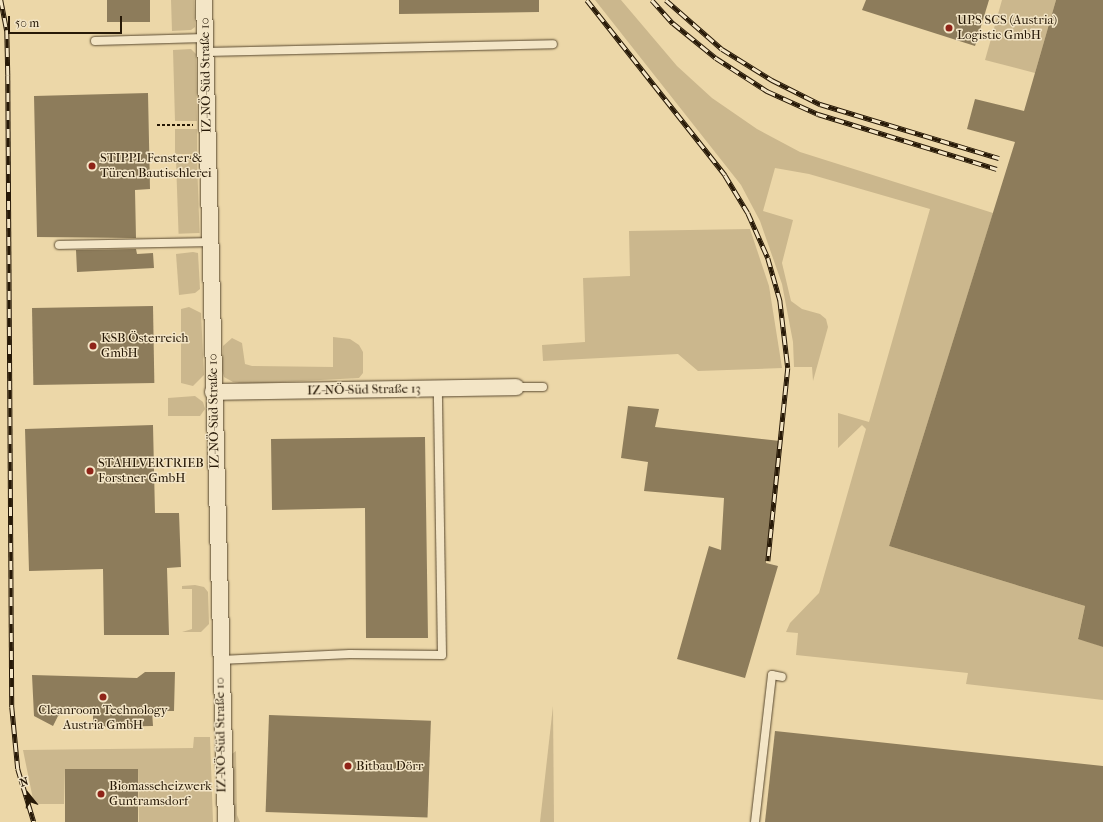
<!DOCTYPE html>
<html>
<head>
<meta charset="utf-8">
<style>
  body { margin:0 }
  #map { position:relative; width:1103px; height:822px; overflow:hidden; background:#ecd7a8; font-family:"IM FELL French Canon",serif }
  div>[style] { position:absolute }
  .green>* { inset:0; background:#cbb78d; transform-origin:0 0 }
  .building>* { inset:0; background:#8d7c5b; transform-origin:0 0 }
  .path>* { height:2.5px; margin-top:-1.25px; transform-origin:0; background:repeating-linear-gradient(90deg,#271907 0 3px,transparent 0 5px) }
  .roads { filter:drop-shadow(0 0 1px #58482f) drop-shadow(0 0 1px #58482f) }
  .service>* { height:8px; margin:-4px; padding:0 4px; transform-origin:4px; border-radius:4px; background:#f3e5c6 }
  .minor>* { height:16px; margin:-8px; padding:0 8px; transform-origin:8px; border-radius:8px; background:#f3e5c6 }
  .rail>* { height:4.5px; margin-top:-2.25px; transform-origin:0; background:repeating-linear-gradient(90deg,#f3e5c6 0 9px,#271907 0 18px); box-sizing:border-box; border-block:1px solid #271907 }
  .dots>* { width:11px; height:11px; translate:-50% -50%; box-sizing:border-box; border:2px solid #f3e5c6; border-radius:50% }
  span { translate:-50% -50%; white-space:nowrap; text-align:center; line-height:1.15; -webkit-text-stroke:3px #f3e5c6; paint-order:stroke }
  .poi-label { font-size:13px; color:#271907 }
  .left { translate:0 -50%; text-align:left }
  .street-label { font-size:13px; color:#271907 }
  .north { position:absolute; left:8px; top:774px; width:40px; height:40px; -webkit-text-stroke:3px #f3e5c6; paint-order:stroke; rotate:342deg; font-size:11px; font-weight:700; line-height:16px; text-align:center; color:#271907 }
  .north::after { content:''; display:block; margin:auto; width:14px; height:18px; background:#271907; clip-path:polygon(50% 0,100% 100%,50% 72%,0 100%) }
  .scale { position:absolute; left:8px; top:16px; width:114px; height:18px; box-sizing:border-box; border:2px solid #271907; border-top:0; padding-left:5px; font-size:12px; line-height:14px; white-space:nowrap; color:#271907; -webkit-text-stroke:3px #f3e5c6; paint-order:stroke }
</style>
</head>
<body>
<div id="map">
  <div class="green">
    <div style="clip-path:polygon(171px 0,194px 0,195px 27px,191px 30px,172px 31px)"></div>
    <div style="clip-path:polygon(595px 0,621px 0,677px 66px,712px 98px,757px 129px,800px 152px,993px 213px,889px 546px,1085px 606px,1078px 638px,1103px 647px,1103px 700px,966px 684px,968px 673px,796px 655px,798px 633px,786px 632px,790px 623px,819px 593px,866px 429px,862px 425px,838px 448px,838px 413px,869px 422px,930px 209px,809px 174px,775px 168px,763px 211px,793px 220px,782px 263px,791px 301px,802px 309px,820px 314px,826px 319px,828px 327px,813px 381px,812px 367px,794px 367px,793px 342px,782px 284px,760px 221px,741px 185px)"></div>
    <div style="clip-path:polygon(1002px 0,1056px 0,1035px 73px,985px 60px)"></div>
    <div style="clip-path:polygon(191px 49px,196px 54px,197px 121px,175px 121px,173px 50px)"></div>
    <div style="left:175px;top:129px;width:22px;height:25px"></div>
    <div style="left:197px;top:160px;width:73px;height:21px;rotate:88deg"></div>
    <div style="clip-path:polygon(750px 229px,769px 286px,782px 368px,698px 371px,678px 354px,543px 361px,542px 345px,585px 342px,583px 278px,630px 276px,629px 231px)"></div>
    <div style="clip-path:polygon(193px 252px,198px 253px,200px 289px,195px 293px,179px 295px,176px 254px)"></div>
    <div style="clip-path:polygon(189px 307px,201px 313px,204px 375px,193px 386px,181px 383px,181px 309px)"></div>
    <div style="clip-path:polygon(333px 337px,350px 339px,359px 345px,363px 352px,363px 373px,359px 378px,245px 384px,233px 382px,224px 377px,222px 370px,223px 346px,232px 338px,242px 343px,245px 364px,252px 366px,333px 367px)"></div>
    <div style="clip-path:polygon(195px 396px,203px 402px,205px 409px,200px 416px,168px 416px,168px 398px)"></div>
    <div style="clip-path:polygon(195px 585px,204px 587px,208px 592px,209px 624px,201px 632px,182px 632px,192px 629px,192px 589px,182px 589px,182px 586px)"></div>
    <div style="clip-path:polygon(553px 706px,554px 822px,540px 822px)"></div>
    <div style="clip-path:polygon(194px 737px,210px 737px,213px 822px,139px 822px,138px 769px,65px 770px,64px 804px,34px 804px,23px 750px,193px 748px)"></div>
    <div style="clip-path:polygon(236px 751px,237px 815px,240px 822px,236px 822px,232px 809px,229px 756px)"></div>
  </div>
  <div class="building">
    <div style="left:107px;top:0;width:43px;height:22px"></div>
    <div style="clip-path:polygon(399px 0,539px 0,539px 12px,399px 14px)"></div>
    <div style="clip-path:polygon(866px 0,989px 0,975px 46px,862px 10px)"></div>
    <div style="clip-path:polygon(1056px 0,1103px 0,1103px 647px,1078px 639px,1085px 606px,889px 546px,1015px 142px,967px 129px,975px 99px,1024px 111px)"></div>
    <div style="clip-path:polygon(148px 93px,150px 189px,135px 190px,136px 238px,37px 237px,34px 96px)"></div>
    <div style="clip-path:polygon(136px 249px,137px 254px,153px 253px,154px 268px,77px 272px,76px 250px)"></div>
    <div style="left:153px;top:306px;width:77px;height:121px;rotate:89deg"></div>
    <div style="clip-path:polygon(628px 406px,659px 409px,655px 427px,780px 441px,766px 563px,778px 566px,745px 678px,677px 659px,709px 546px,721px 550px,724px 498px,644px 491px,648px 462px,621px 458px)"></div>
    <div style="clip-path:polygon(153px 425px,155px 513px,179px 513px,181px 567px,167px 568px,169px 635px,104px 635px,103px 569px,29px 571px,25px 429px)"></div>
    <div style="clip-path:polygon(425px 437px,428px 638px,366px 638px,365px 508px,272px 510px,271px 439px)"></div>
    <div style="clip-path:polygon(145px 672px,175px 672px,174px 711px,152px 711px,153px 726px,93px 727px,93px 707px,71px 708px,58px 716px,53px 726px,34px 716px,32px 675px,137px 678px)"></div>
    <div style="left:269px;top:715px;width:162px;height:97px;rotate:2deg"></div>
    <div style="clip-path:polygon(775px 731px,1103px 766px,1103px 822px,765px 822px)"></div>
    <div style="left:138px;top:769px;width:53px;height:73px;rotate:90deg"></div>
  </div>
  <div class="path">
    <div style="left:157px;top:125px;width:36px"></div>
    <div style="left:158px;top:158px;width:35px;rotate:-2deg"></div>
  </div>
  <div class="roads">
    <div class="service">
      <div style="left:95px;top:41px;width:110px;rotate:-1.6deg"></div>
      <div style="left:206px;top:52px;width:347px;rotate:-1.3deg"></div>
      <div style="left:59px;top:245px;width:151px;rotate:-1.1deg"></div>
      <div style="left:516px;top:387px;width:27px"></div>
      <div style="left:220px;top:660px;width:130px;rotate:-2.6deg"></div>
      <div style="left:350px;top:654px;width:92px;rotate:0.6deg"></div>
      <div style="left:442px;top:655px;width:267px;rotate:-90.9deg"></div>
      <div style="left:755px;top:822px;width:148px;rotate:-83.4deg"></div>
      <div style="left:772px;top:675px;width:10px;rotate:11deg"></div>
    </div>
    <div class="minor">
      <div style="left:204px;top:0;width:822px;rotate:88.47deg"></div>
      <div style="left:213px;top:392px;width:303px;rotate:-0.9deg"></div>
    </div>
  </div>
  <div class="rail">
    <div style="left:1px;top:0;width:31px;rotate:79deg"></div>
    <div style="left:7px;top:30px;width:45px;rotate:88.7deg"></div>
    <div style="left:8px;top:75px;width:632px;rotate:89.64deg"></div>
    <div style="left:12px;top:707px;width:62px;rotate:84.5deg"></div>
    <div style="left:18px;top:769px;width:55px;rotate:73.2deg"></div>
    <div style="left:587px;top:0;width:223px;rotate:51.7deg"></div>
    <div style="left:725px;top:175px;width:44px;rotate:58.8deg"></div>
    <div style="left:748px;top:213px;width:49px;rotate:66deg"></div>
    <div style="left:768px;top:258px;width:44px;rotate:74.1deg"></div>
    <div style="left:780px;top:300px;width:68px;rotate:83.3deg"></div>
    <div style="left:788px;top:368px;width:194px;rotate:95.9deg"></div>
    <div style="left:652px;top:0;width:31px;rotate:48deg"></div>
    <div style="left:673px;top:23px;width:55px;rotate:39.1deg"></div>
    <div style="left:716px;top:58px;width:61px;rotate:32.9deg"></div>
    <div style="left:767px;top:91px;width:56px;rotate:24.3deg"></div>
    <div style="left:818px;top:114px;width:187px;rotate:17.1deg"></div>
    <div style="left:666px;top:0;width:74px;rotate:41.2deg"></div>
    <div style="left:722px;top:49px;width:59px;rotate:31.8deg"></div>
    <div style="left:772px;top:80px;width:54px;rotate:26.6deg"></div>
    <div style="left:820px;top:104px;width:187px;rotate:16.8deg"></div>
  </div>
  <div class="dots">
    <div style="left:949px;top:28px;background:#8f2418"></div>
    <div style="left:92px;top:166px;background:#8f2418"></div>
    <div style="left:93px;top:346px;background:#8f2418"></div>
    <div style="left:90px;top:471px;background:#8f2418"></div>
    <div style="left:103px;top:697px;background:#8f2418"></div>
    <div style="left:348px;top:766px;background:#8f2418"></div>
    <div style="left:101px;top:794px;background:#8f2418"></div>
  </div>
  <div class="poi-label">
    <span class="left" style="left:957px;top:28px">UPS SCS (Austria)<br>Logistic GmbH</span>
    <span class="left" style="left:100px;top:166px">STIPPL Fenster &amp;<br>Türen Bautischlerei</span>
    <span class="left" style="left:101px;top:346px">KSB Österreich<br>GmbH</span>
    <span class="left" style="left:98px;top:471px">STAHLVERTRIEB<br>Forstner GmbH</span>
    <span style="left:103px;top:718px">Cleanroom Technology<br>Austria GmbH</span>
    <span class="left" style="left:356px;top:766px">Bitbau Dörr</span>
    <span class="left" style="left:109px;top:794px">Biomasseheizwerk<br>Guntramsdorf</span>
  </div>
  <div class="street-label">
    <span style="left:206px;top:75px;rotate:-91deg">IZ-NÖ-Süd Straße 10</span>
    <span style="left:364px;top:390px;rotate:-1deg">IZ-NÖ-Süd Straße 13</span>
    <span style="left:214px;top:411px;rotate:-91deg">IZ-NÖ-Süd Straße 10</span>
    <span style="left:221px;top:735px;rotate:-91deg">IZ-NÖ-Süd Straße 10</span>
  </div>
  <div class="north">N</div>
  <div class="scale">50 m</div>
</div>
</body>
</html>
